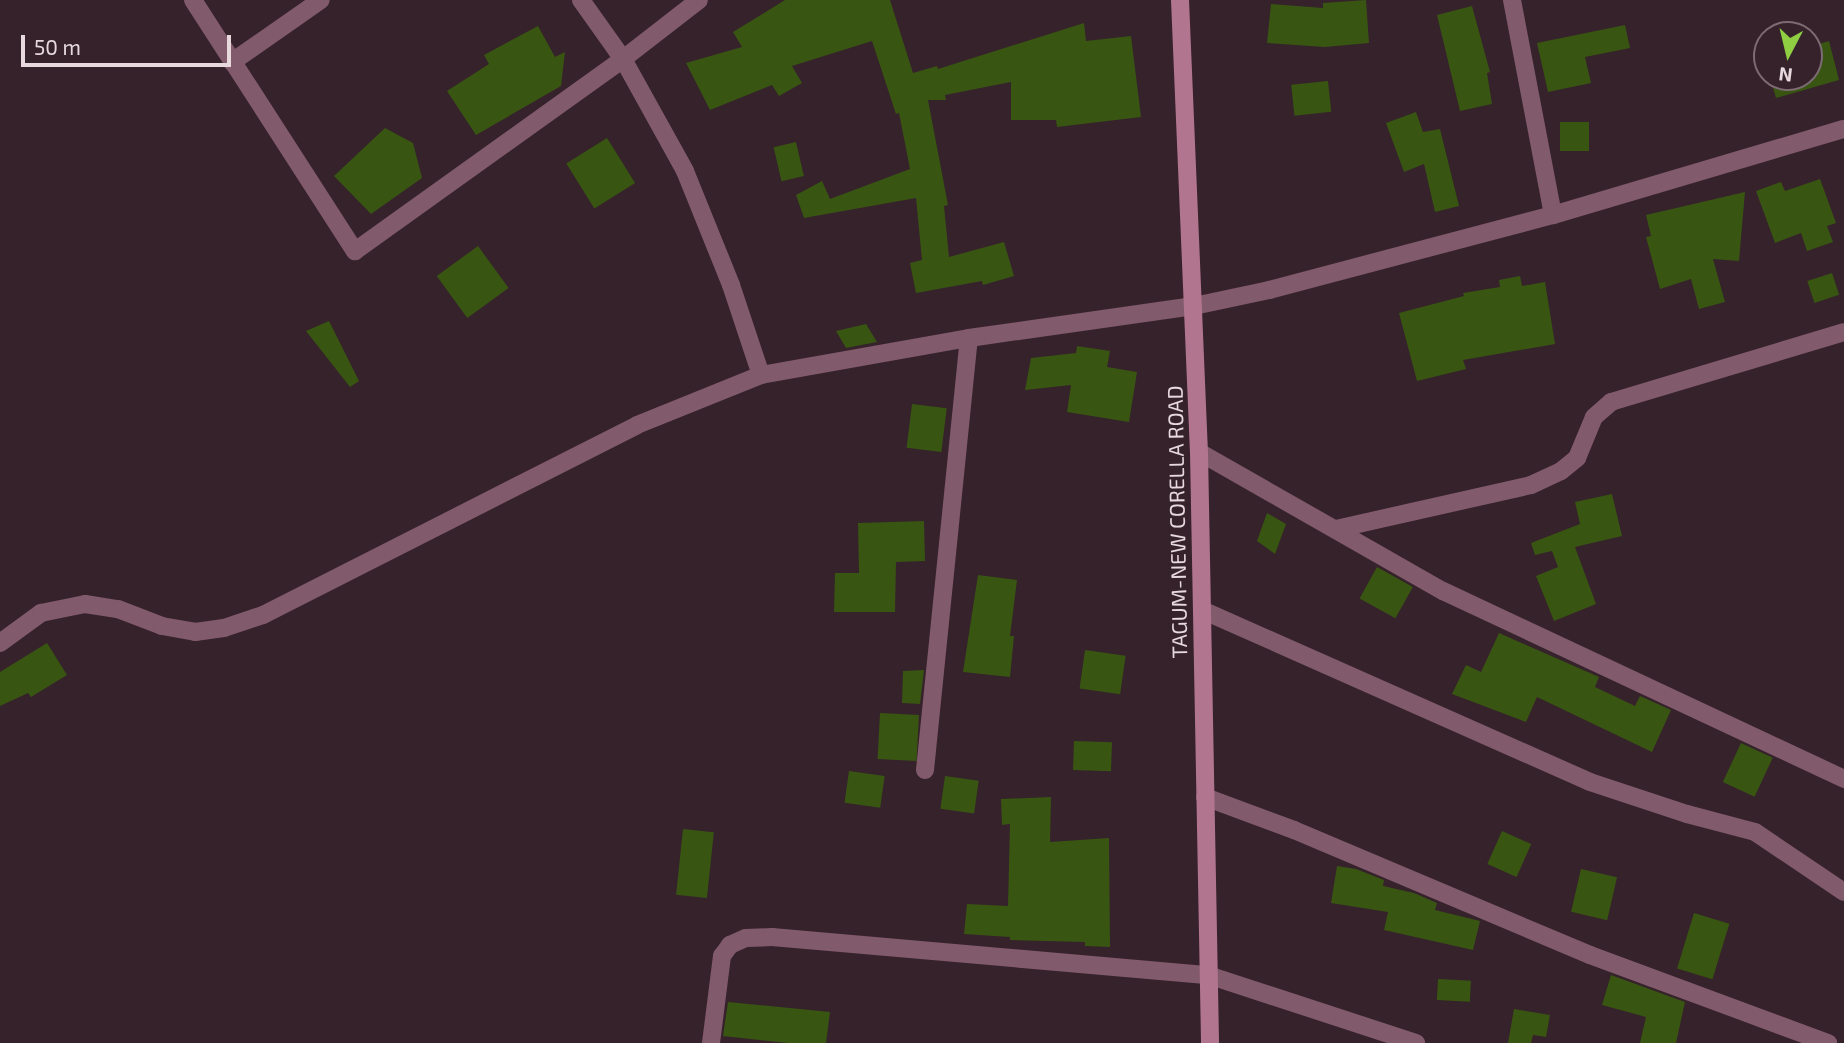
<!DOCTYPE html>
<html>
<head>
<meta charset="utf-8">
<style>
  body { margin:0 }
  #map { position:relative; width:1844px; height:1043px; overflow:hidden; background:#36222b; font-family:"Exo 2",sans-serif }
  div>[style] { position:absolute }
  .building>* { inset:0; background:#385512; transform-origin:0 0 }
  .street>* { height:18px; margin:-9px; padding:0 9px; transform-origin:9px; border-radius:9px; background:#815a6b }
  .secondary>* { height:18px; margin:-9px; padding:0 9px; transform-origin:9px; border-radius:9px; background:#b27590 }
  span { translate:-50% -50%; white-space:nowrap; text-align:center; line-height:1.15; -webkit-text-stroke:7px #36222b; paint-order:stroke }
  .street-label { font-size:21px; color:#e7d9de }
  .north { position:absolute; left:1753px; top:21px; width:70px; height:70px; box-sizing:border-box; background:#36222b; border:2px solid #7d6b73; border-radius:50%; rotate:187deg; font-size:19px; font-weight:700; line-height:28px; text-align:center; color:#e7d9de }
  .north::after { content:''; display:block; margin:auto; width:24px; height:32px; background:#8fcd42; clip-path:polygon(50% 0,100% 100%,50% 72%,0 100%) }
  .scale { position:absolute; left:21px; top:35px; width:210px; height:32px; box-sizing:border-box; border:4px solid #e7d9de; border-top:0; padding-left:9px; font-size:21px; line-height:24px; white-space:nowrap; color:#e7d9de; -webkit-text-stroke:5px #36222b; paint-order:stroke }
</style>
</head>
<body>
<div id="map">
  <div class="building">
    <div style="clip-path:polygon(785px 0,890px 0,913px 73px,937px 66px,938px 69px,1084px 23px,1086px 41px,1131px 36px,1141px 117px,1057px 127px,1056px 120px,1011px 120px,1011px 82px,945px 95px,946px 100px,928px 100px,948px 205px,944px 206px,949px 257px,1004px 242px,1014px 276px,983px 285px,982px 281px,916px 293px,910px 263px,922px 260px,916px 198px,804px 218px,796px 195px,822px 181px,830px 199px,910px 169px,899px 113px,896px 114px,872px 41px,792px 66px,802px 83px,779px 96px,772px 85px,710px 110px,686px 63px,742px 47px,733px 32px)"></div>
    <div style="clip-path:polygon(1366px 0,1369px 43px,1325px 47px,1267px 43px,1271px 4px,1323px 8px,1323px 3px)"></div>
    <div style="clip-path:polygon(1472px 6px,1490px 72px,1487px 73px,1492px 104px,1460px 111px,1437px 15px)"></div>
    <div style="clip-path:polygon(1625px 25px,1630px 48px,1585px 57px,1591px 83px,1548px 92px,1537px 43px)"></div>
    <div style="clip-path:polygon(538px 26px,555px 57px,565px 52px,561px 86px,476px 135px,447px 91px,489px 64px,484px 55px)"></div>
    <div style="clip-path:polygon(1829px 41px,1839px 80px,1776px 98px,1770px 77px,1809px 77px,1809px 47px)"></div>
    <div style="left:1328px;top:81px;width:31px;height:37px;rotate:84deg"></div>
    <div style="clip-path:polygon(1416px 112px,1423px 132px,1440px 129px,1459px 206px,1435px 212px,1424px 164px,1404px 172px,1386px 123px)"></div>
    <div style="left:1560px;top:122px;width:29px;height:29px"></div>
    <div style="clip-path:polygon(385px 128px,413px 143px,422px 178px,371px 214px,334px 176px)"></div>
    <div style="left:607px;top:138px;width:53px;height:48px;rotate:58deg"></div>
    <div style="left:796px;top:142px;width:35px;height:23px;rotate:77deg"></div>
    <div style="clip-path:polygon(1820px 179px,1836px 223px,1827px 226px,1833px 242px,1807px 251px,1801px 233px,1775px 243px,1756px 191px,1781px 182px,1785px 191px)"></div>
    <div style="clip-path:polygon(1745px 192px,1739px 261px,1713px 259px,1725px 302px,1699px 309px,1691px 279px,1660px 289px,1646px 237px,1651px 236px,1646px 215px)"></div>
    <div style="left:478px;top:246px;width:52px;height:51px;rotate:54deg"></div>
    <div style="left:1832px;top:273px;width:23px;height:26px;rotate:72deg"></div>
    <div style="clip-path:polygon(1520px 276px,1522px 286px,1545px 282px,1555px 344px,1463px 360px,1466px 369px,1417px 381px,1399px 313px,1464px 296px,1463px 293px,1500px 287px,1499px 280px)"></div>
    <div style="clip-path:polygon(329px 321px,359px 381px,350px 387px,306px 331px)"></div>
    <div style="clip-path:polygon(866px 324px,877px 342px,846px 348px,836px 331px)"></div>
    <div style="clip-path:polygon(1077px 346px,1110px 351px,1107px 367px,1137px 372px,1129px 422px,1067px 412px,1071px 385px,1025px 390px,1031px 358px,1076px 353px)"></div>
    <div style="left:912px;top:404px;width:35px;height:44px;rotate:7deg"></div>
    <div style="clip-path:polygon(1612px 494px,1622px 536px,1575px 547px,1596px 604px,1554px 621px,1536px 576px,1558px 567px,1552px 551px,1535px 555px,1531px 543px,1580px 524px,1575px 502px)"></div>
    <div style="clip-path:polygon(1267px 513px,1286px 524px,1275px 554px,1257px 541px)"></div>
    <div style="clip-path:polygon(924px 521px,925px 561px,896px 562px,895px 612px,834px 612px,835px 573px,859px 573px,858px 523px)"></div>
    <div style="left:1377px;top:567px;width:41px;height:36px;rotate:29deg"></div>
    <div style="clip-path:polygon(978px 575px,1017px 580px,1010px 636px,1014px 636px,1010px 677px,963px 672px)"></div>
    <div style="clip-path:polygon(1499px 633px,1599px 677px,1595px 687px,1635px 706px,1640px 696px,1671px 710px,1652px 752px,1537px 697px,1526px 722px,1452px 694px,1466px 665px,1481px 672px)"></div>
    <div style="clip-path:polygon(47px 643px,67px 675px,31px 697px,28px 693px,0 706px,0 672px)"></div>
    <div style="left:1085px;top:650px;width:41px;height:39px;rotate:8deg"></div>
    <div style="clip-path:polygon(924px 670px,920px 704px,902px 703px,903px 671px)"></div>
    <div style="left:880px;top:713px;width:39px;height:46px;rotate:3deg"></div>
    <div style="left:1074px;top:741px;width:38px;height:29px;rotate:2deg"></div>
    <div style="left:1741px;top:743px;width:35px;height:43px;rotate:25deg"></div>
    <div style="left:849px;top:771px;width:36px;height:32px;rotate:8deg"></div>
    <div style="left:945px;top:776px;width:34px;height:33px;rotate:8deg"></div>
    <div style="clip-path:polygon(1051px 797px,1050px 842px,1109px 838px,1110px 947px,1085px 946px,1085px 942px,1010px 940px,1010px 937px,964px 934px,967px 904px,1008px 906px,1010px 824px,1002px 825px,1001px 799px)"></div>
    <div style="left:683px;top:829px;width:31px;height:66px;rotate:6deg"></div>
    <div style="left:1502px;top:831px;width:32px;height:36px;rotate:24deg"></div>
    <div style="clip-path:polygon(1337px 866px,1356px 869px,1384px 880px,1383px 886px,1414px 893px,1437px 903px,1435px 910px,1480px 921px,1473px 950px,1384px 930px,1388px 912px,1331px 903px)"></div>
    <div style="left:1581px;top:869px;width:37px;height:44px;rotate:13deg"></div>
    <div style="left:1694px;top:913px;width:37px;height:58px;rotate:17deg"></div>
    <div style="clip-path:polygon(1611px 975px,1685px 1002px,1676px 1043px,1640px 1043px,1646px 1017px,1602px 1005px)"></div>
    <div style="left:1438px;top:979px;width:33px;height:21px;rotate:3deg"></div>
    <div style="clip-path:polygon(728px 1002px,830px 1012px,826px 1043px,788px 1043px,723px 1036px)"></div>
    <div style="clip-path:polygon(1514px 1009px,1550px 1015px,1546px 1037px,1533px 1035px,1531px 1043px,1508px 1043px)"></div>
  </div>
  <div class="street">
    <div style="left:193px;top:0;width:299px;rotate:57.2deg"></div>
    <div style="left:355px;top:251px;width:330px;rotate:-35.6deg"></div>
    <div style="left:623px;top:59px;width:96px;rotate:-37.8deg"></div>
    <div style="left:581px;top:0;width:72px;rotate:54.6deg"></div>
    <div style="left:623px;top:59px;width:128px;rotate:61deg"></div>
    <div style="left:685px;top:171px;width:123px;rotate:68deg"></div>
    <div style="left:731px;top:285px;width:95px;rotate:71.6deg"></div>
    <div style="left:1512px;top:0;width:219px;rotate:79.2deg"></div>
    <div style="left:232px;top:62px;width:108px;rotate:-34.9deg"></div>
    <div style="left:1199px;top:452px;width:281px;rotate:29.7deg"></div>
    <div style="left:1443px;top:591px;width:443px;rotate:25.1deg"></div>
    <div style="left:1336px;top:529px;width:200px;rotate:-12.7deg"></div>
    <div style="left:1531px;top:485px;width:33px;rotate:-25deg"></div>
    <div style="left:1561px;top:471px;width:21px;rotate:-39deg"></div>
    <div style="left:1577px;top:458px;width:44px;rotate:-67.5deg"></div>
    <div style="left:1594px;top:417px;width:23px;rotate:-41deg"></div>
    <div style="left:1611px;top:402px;width:243px;rotate:-16.7deg"></div>
    <div style="left:1202px;top:610px;width:424px;rotate:23.9deg"></div>
    <div style="left:1590px;top:782px;width:102px;rotate:18.3deg"></div>
    <div style="left:1687px;top:814px;width:70px;rotate:14.8deg"></div>
    <div style="left:1755px;top:832px;width:107px;rotate:34deg"></div>
    <div style="left:0;top:643px;width:51px;rotate:-36.2deg"></div>
    <div style="left:41px;top:613px;width:45px;rotate:-11.6deg"></div>
    <div style="left:85px;top:604px;width:33px;rotate:9deg"></div>
    <div style="left:118px;top:609px;width:47px;rotate:21.1deg"></div>
    <div style="left:162px;top:626px;width:34px;rotate:10deg"></div>
    <div style="left:195px;top:632px;width:29px;rotate:-8deg"></div>
    <div style="left:224px;top:628px;width:41px;rotate:-18.4deg"></div>
    <div style="left:263px;top:615px;width:419px;rotate:-26.9deg"></div>
    <div style="left:637px;top:425px;width:134px;rotate:-22deg"></div>
    <div style="left:761px;top:375px;width:211px;rotate:-10.1deg"></div>
    <div style="left:969px;top:338px;width:227px;rotate:-8.1deg"></div>
    <div style="left:1194px;top:306px;width:77px;rotate:-12deg"></div>
    <div style="left:1269px;top:290px;width:294px;rotate:-14.8deg"></div>
    <div style="left:1553px;top:215px;width:303px;rotate:-16.5deg"></div>
    <div style="left:925px;top:770px;width:434px;rotate:-84.2deg"></div>
    <div style="left:1205px;top:797px;width:95px;rotate:20.3deg"></div>
    <div style="left:1294px;top:830px;width:321px;rotate:22.9deg"></div>
    <div style="left:1590px;top:955px;width:254px;rotate:20.3deg"></div>
    <div style="left:711px;top:1043px;width:88px;rotate:-82.8deg"></div>
    <div style="left:722px;top:956px;width:14px;rotate:-54deg"></div>
    <div style="left:730px;top:945px;width:17px;rotate:-24deg"></div>
    <div style="left:746px;top:938px;width:26px;rotate:-2deg"></div>
    <div style="left:772px;top:937px;width:438px;rotate:5deg"></div>
    <div style="left:1208px;top:975px;width:219px;rotate:18.1deg"></div>
  </div>
  <div class="secondary">
    <div style="left:1180px;top:0;width:452px;rotate:87.6deg"></div>
    <div style="left:1199px;top:452px;width:591px;rotate:88.93deg"></div>
  </div>
  <div class="street-label">
    <span style="left:1177px;top:522px;rotate:-91deg">TAGUM-NEW CORELLA ROAD</span>
  </div>
  <div class="north">N</div>
  <div class="scale">50 m</div>
</div>
</body>
</html>
